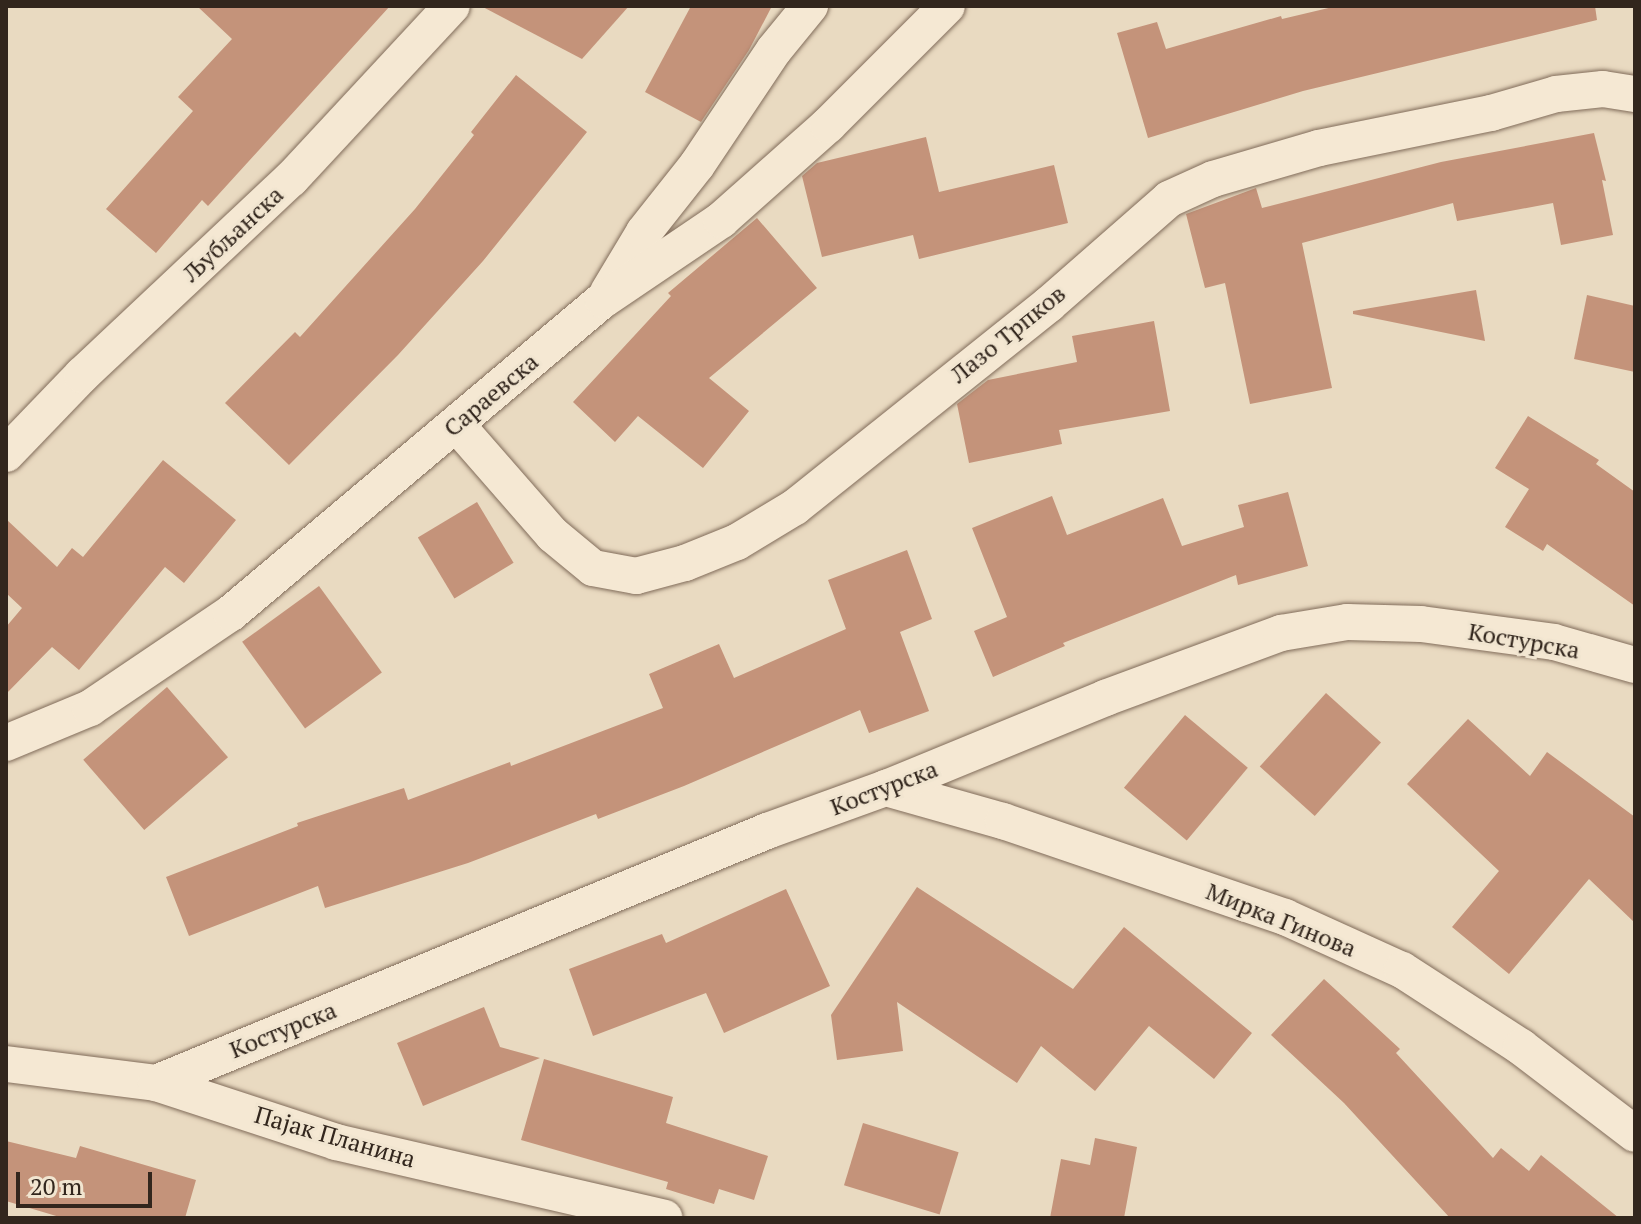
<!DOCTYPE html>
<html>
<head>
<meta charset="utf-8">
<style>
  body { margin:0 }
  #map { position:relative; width:1641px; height:1224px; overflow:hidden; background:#e9dac1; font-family:"PT Serif",serif }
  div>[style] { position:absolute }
  .building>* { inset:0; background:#c4937a; transform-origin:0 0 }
  .roads { filter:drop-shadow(0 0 2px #816c5a) drop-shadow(0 0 2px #816c5a) }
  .street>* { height:36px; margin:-18px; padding:0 18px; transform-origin:18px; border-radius:18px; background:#f5e8d3 }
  span { translate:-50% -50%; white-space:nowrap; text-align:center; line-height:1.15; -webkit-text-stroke:6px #f1e5d0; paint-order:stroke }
  .street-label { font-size:24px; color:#32261d }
  .frame { position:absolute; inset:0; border:8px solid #32261d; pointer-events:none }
  .scale { position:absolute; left:16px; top:1172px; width:136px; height:36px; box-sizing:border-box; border:4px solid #32261d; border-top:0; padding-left:10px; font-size:24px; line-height:28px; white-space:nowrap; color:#32261d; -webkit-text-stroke:6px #f1e5d0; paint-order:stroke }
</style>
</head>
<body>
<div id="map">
  <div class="building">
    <div style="clip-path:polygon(197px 6px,390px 6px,208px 206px,202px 200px,156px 253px,106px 209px,193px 111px,178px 97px,232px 39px)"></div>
    <div style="clip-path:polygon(481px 6px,629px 6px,582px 59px)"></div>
    <div style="clip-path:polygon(691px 6px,772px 6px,749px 50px,701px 122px,645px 92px)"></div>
    <div style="clip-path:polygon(1337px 6px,1595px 6px,1597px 20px,1303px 91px,1148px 138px,1117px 33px,1157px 22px,1166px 49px,1281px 16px,1282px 19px)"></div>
    <div style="clip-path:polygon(516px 75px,587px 132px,483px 261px,398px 355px,289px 465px,225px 403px,295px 332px,300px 337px,415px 209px,474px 135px,471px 132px)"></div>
    <div style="clip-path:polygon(1594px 133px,1606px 181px,1602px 180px,1613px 235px,1561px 245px,1553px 203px,1457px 221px,1453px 203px,1302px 243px,1332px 388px,1250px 404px,1225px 283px,1205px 288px,1186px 214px,1256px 188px,1262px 208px,1441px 162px)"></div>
    <div style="clip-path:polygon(926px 137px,939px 192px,1054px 165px,1068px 223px,919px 259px,913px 235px,822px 257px,802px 176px,817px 163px)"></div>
    <div style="clip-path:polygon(757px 218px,817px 288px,709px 378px,749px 411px,703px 468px,638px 416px,615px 442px,573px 402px,671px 296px,668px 293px)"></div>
    <div style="clip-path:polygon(1476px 290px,1485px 341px,1353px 314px,1353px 311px)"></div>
    <div style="clip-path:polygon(1587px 295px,1635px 306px,1635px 372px,1574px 359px)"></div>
    <div style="clip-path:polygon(1154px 321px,1170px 411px,1059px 430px,1062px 444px,969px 463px,957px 404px,988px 380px,1077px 362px,1072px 336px)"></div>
    <div style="clip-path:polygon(1528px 416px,1599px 460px,1596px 464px,1635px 492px,1635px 606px,1547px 544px,1543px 551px,1505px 527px,1529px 489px,1495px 468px)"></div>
    <div style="clip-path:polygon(163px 460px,236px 520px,184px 583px,165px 567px,79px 670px,52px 647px,6px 694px,6px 627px,22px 608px,6px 593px,6px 519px,57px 567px,72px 548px,83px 557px)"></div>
    <div style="clip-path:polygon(1288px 492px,1308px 566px,1238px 585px,1236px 575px,1063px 643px,1065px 646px,993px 677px,974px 631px,1007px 617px,972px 528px,1052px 496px,1067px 535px,1163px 498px,1182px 546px,1244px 527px,1238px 505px)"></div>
    <div style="left:477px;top:502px;width:71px;height:69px;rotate:59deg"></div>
    <div style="clip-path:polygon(907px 550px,932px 619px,900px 632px,929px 711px,869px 733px,860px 710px,684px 786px,598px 819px,596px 814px,468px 863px,325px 908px,318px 886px,189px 936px,166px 877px,298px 826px,297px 823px,404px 788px,408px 800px,510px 762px,511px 766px,663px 708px,649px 674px,719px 644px,734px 678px,846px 629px,828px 580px)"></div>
    <div style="left:319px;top:586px;width:107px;height:95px;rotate:54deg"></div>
    <div style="left:167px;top:687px;width:93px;height:111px;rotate:49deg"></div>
    <div style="left:1326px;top:693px;width:74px;height:99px;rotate:42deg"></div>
    <div style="left:1185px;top:715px;width:82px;height:95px;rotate:40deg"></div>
    <div style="clip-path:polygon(1468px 719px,1530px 776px,1547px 752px,1635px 817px,1635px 923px,1589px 879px,1509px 974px,1452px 927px,1499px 871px,1407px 784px)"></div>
    <div style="clip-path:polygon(917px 887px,1073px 989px,1124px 927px,1252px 1033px,1214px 1079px,1149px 1026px,1095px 1091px,1041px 1046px,1017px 1083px,897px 1002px,903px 1051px,837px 1060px,831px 1015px)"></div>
    <div style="clip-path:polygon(786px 889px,830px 986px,724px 1033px,706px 993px,593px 1036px,569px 969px,662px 934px,666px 943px)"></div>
    <div style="clip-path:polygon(1324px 979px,1400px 1049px,1396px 1053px,1493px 1158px,1501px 1148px,1529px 1171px,1541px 1155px,1619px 1218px,1450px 1218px,1344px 1103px,1271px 1035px)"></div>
    <div style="clip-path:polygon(484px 1007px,500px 1047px,540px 1058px,423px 1106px,397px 1043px)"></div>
    <div style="clip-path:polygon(544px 1059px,673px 1097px,666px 1123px,768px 1156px,754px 1200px,719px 1189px,714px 1204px,666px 1189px,668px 1182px,521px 1140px)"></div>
    <div style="left:863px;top:1123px;width:100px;height:65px;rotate:17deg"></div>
    <div style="clip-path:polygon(1095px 1138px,1137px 1147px,1124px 1218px,1050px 1218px,1061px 1159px,1090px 1165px)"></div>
    <div style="clip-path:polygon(6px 1141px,76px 1158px,80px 1146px,196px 1180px,185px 1218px,63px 1218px,6px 1201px)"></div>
  </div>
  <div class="roads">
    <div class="street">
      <div style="left:608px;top:292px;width:70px;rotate:-59deg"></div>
      <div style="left:644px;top:232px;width:85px;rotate:-51.7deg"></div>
      <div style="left:697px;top:165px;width:138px;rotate:-56.2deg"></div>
      <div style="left:774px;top:50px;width:57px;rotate:-50.7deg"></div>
      <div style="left:456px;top:424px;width:147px;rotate:48.9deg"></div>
      <div style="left:553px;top:535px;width:52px;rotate:39.5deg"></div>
      <div style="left:593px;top:568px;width:44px;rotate:10.5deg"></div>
      <div style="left:636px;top:576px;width:51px;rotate:-14.9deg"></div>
      <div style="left:685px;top:563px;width:56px;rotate:-22deg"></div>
      <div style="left:737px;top:542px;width:68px;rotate:-31.1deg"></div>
      <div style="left:795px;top:507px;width:324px;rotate:-38.6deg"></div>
      <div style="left:1048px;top:305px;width:161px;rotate:-41.2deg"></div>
      <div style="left:1169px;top:199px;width:48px;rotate:-24.4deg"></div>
      <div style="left:1213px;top:179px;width:110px;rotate:-16.3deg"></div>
      <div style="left:1319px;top:148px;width:176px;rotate:-11.5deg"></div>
      <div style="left:1491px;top:113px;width:68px;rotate:-16.3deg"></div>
      <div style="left:1556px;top:94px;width:47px;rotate:-6.1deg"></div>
      <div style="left:1603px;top:89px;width:32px;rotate:9deg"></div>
      <div style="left:6px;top:454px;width:110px;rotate:-46.1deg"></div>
      <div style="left:82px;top:375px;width:287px;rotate:-43.2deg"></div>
      <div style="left:291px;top:179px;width:236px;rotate:-47.1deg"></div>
      <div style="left:6px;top:743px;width:91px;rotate:-22.6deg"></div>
      <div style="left:90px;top:708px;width:170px;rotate:-34deg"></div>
      <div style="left:231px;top:613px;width:486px;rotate:-40.1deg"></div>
      <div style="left:603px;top:300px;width:143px;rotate:-34.1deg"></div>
      <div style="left:721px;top:220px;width:143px;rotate:-41.6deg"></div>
      <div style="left:828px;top:125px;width:168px;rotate:-45deg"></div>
      <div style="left:886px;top:788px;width:122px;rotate:15.8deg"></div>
      <div style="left:1003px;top:821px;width:298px;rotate:18.8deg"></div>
      <div style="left:1285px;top:917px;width:128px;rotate:24.4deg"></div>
      <div style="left:1402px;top:970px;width:142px;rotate:32.9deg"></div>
      <div style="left:1521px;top:1047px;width:143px;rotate:37.3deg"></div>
      <div style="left:6px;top:1064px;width:151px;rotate:7.2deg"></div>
      <div style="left:156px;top:1083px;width:189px;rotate:18.1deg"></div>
      <div style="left:336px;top:1142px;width:337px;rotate:13deg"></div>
      <div style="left:156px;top:1083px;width:661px;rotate:-22.41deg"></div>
      <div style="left:767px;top:831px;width:127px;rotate:-19.9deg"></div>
      <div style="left:886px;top:788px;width:237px;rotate:-22.3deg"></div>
      <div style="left:1105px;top:698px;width:188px;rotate:-20.3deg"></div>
      <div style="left:1281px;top:633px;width:67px;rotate:-9.5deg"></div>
      <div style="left:1347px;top:622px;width:74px;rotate:1.5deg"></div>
      <div style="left:1421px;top:624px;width:134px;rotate:7.7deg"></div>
      <div style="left:1554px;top:642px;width:84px;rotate:15.9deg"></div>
    </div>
  </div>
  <div class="street-label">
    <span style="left:233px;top:234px;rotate:-43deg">Љубљанска</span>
    <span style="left:1008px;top:334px;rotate:-39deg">Лазо Трпков</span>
    <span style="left:491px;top:395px;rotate:-40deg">Сараевска</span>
    <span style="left:1524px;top:641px;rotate:10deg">Костурска</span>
    <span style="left:884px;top:788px;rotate:-21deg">Костурска</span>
    <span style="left:1281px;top:920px;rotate:22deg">Мирка Гинова</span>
    <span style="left:283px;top:1030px;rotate:-22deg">Костурска</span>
    <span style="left:335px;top:1137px;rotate:16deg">Пајак Планина</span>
  </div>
  <div class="frame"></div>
  <div class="scale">20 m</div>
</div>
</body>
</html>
